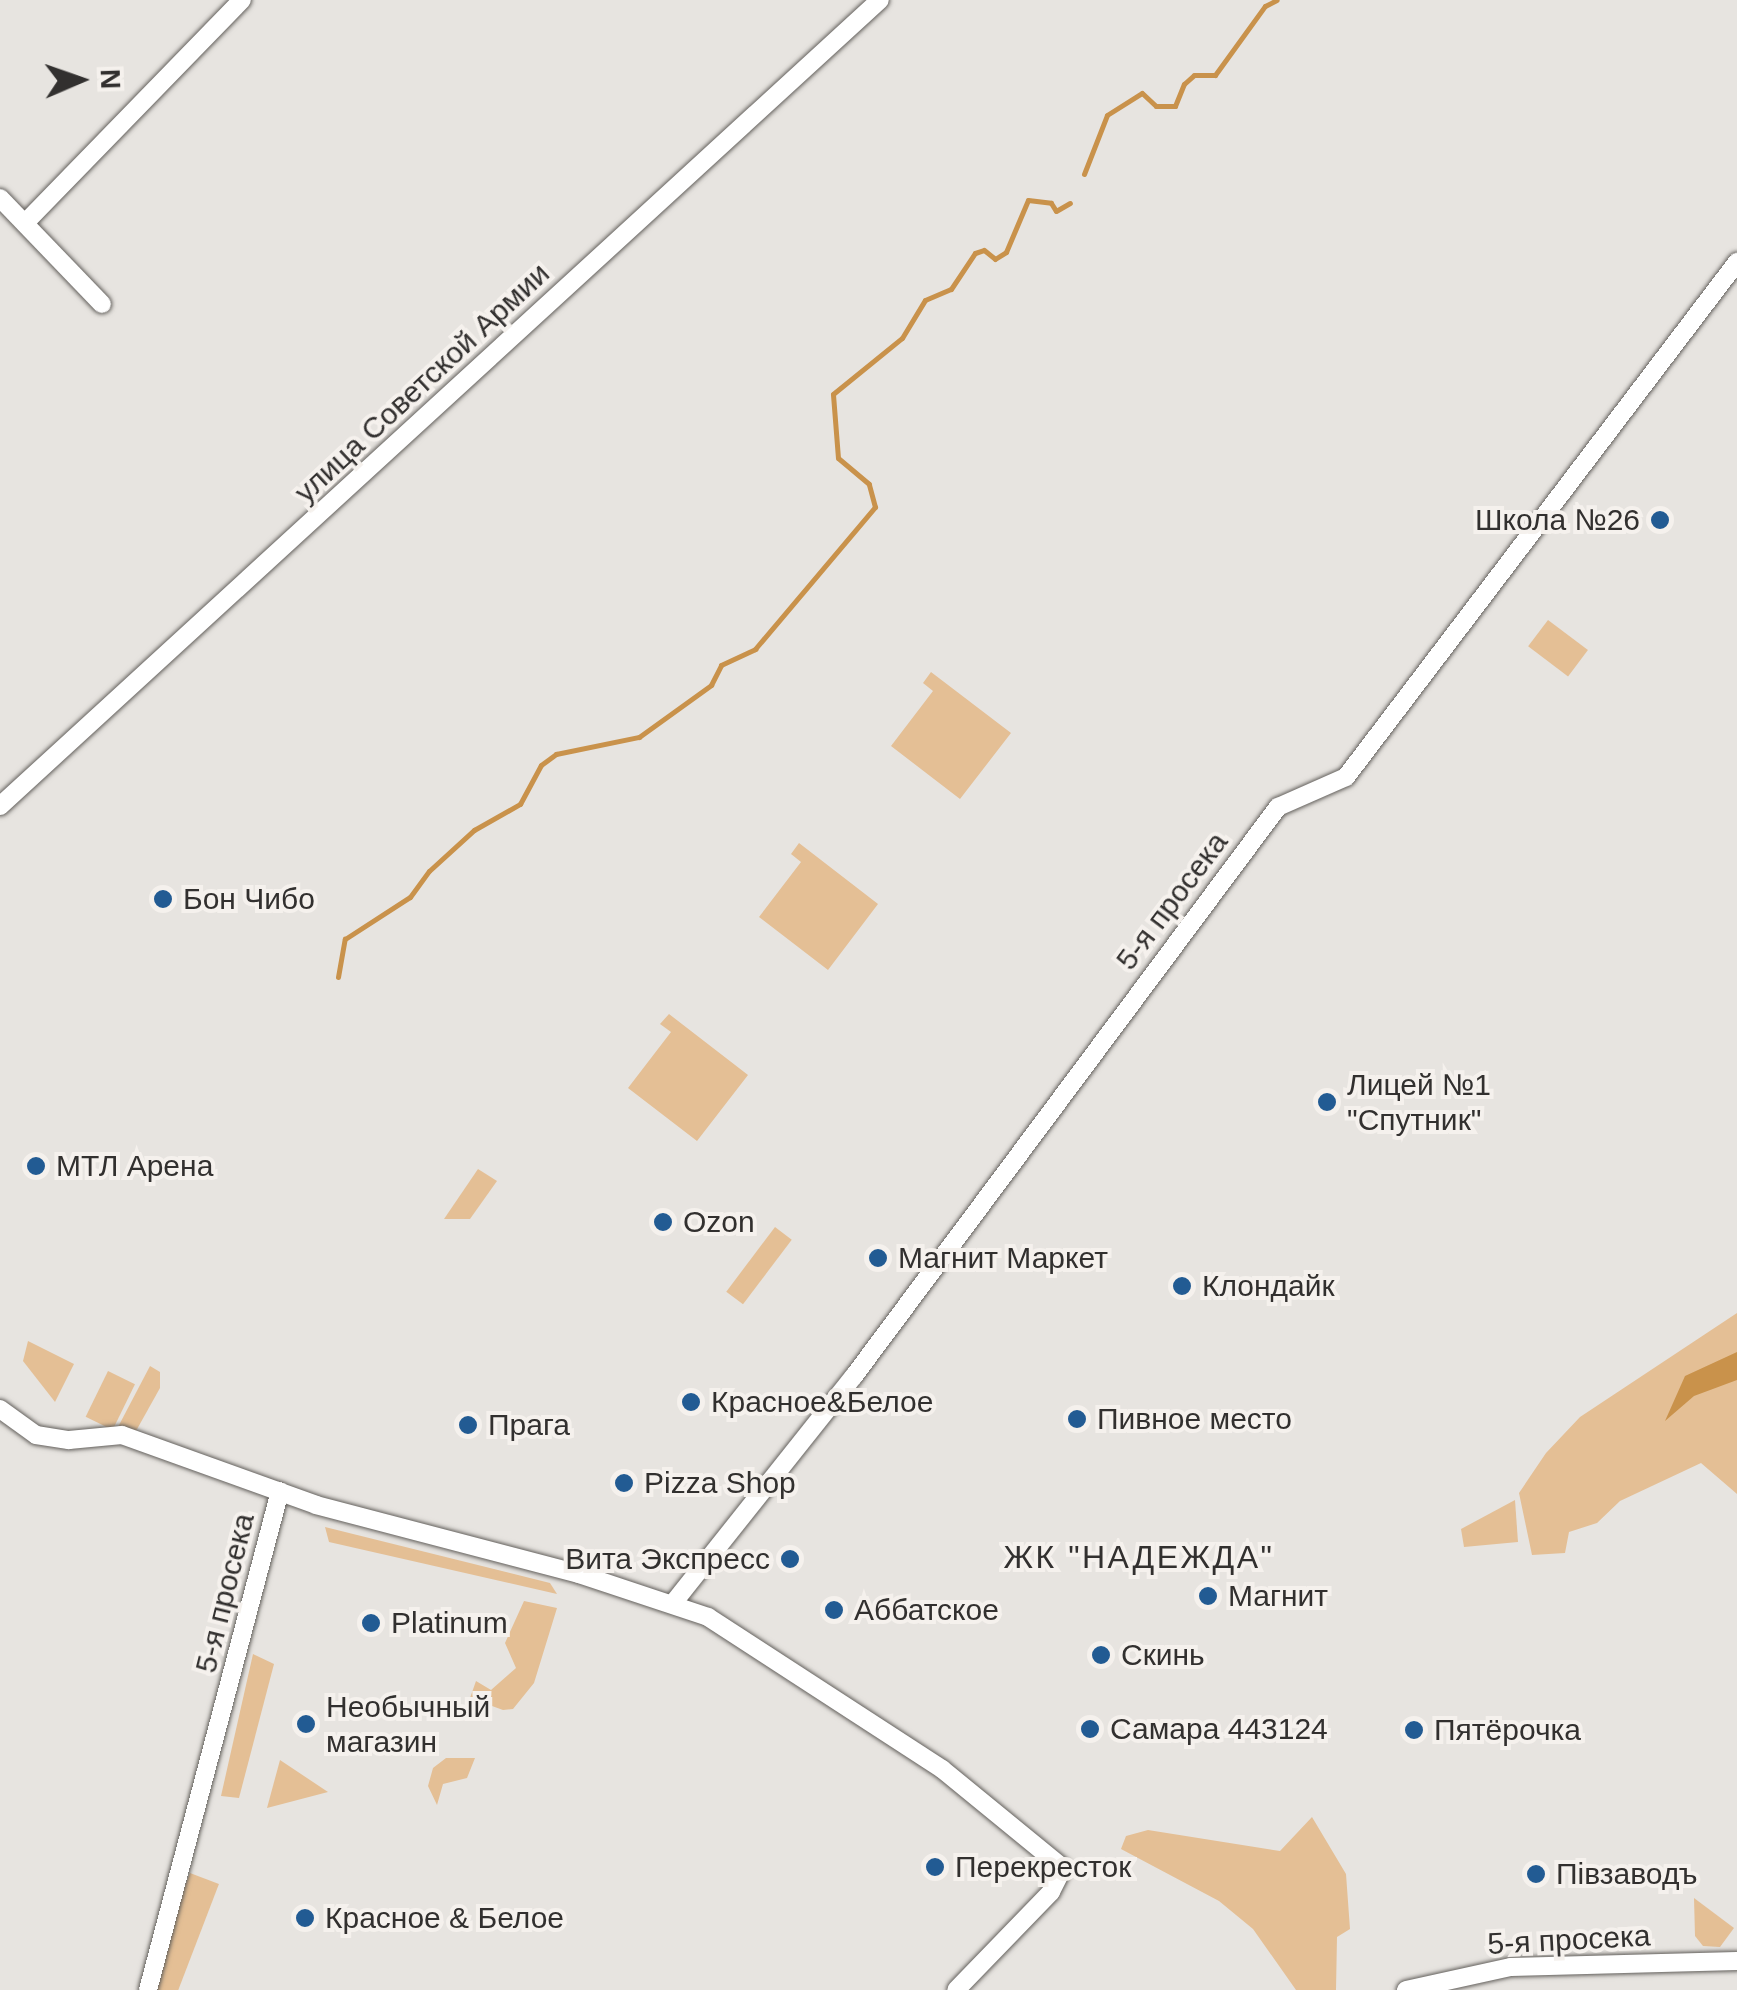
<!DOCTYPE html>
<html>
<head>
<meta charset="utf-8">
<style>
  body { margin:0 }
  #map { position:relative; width:1737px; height:1990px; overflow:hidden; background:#e7e4e0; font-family:Helvetica,sans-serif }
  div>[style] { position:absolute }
  .green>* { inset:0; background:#e4bf95; transform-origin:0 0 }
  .water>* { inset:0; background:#c9924b }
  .stream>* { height:5px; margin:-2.5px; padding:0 2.5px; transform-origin:2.5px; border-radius:2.5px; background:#c9924b }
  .roads { filter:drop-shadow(0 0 2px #63605c) drop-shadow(0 0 2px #63605c) }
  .minor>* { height:18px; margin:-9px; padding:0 9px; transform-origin:9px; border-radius:9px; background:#fff }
  .dots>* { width:28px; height:28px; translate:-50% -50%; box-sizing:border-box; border:5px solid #f5f1ed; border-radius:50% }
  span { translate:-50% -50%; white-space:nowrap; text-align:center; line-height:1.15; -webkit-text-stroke:8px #f5f1ed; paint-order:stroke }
  .street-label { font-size:30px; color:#32302f }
  .poi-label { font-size:30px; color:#32302f }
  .right { translate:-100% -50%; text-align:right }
  .left { translate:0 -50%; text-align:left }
  .neighbourhood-label { font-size:32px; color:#32302f; letter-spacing:2.5px }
  .north { position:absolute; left:30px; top:30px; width:100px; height:100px; -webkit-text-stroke:8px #f5f1ed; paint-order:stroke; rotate:88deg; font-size:28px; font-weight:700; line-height:40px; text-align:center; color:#32302f }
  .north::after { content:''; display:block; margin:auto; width:35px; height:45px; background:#32302f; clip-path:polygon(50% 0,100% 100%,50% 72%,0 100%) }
</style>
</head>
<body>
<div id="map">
  <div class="green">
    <div style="left:1548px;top:620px;width:50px;height:33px;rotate:37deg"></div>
    <div style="clip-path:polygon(931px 672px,1011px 733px,960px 799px,891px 746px,933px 691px,923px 683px)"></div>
    <div style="clip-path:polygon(799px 843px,878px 904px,828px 970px,759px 917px,801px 862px,791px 854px)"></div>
    <div style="clip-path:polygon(669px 1014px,748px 1075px,697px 1141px,628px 1088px,671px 1032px,660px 1024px)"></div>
    <div style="clip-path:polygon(478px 1169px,497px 1181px,470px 1219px,444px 1219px)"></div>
    <div style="left:775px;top:1227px;width:21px;height:81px;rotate:37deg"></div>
    <div style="clip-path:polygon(1737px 1313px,1737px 1494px,1701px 1463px,1620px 1501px,1597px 1523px,1569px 1532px,1565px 1553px,1532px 1555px,1519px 1493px,1546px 1453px,1580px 1417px)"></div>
    <div style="clip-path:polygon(28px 1341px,74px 1364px,55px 1402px,23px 1361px)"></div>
    <div style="clip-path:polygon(150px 1366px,160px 1372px,160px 1388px,136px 1431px,118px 1427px)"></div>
    <div style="left:108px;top:1371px;width:30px;height:51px;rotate:26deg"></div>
    <div style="clip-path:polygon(1515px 1500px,1518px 1542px,1464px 1547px,1461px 1529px)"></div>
    <div style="clip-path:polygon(325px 1527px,550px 1583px,557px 1594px,329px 1542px)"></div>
    <div style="clip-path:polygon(524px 1601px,557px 1608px,534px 1683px,513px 1709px,503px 1710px,470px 1698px,476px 1681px,491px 1690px,516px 1668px,505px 1643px)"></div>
    <div style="clip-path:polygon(253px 1654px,274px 1664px,239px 1798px,221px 1796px)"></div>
    <div style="clip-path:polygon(446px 1758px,475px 1758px,467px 1778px,443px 1784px,437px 1805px,428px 1786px,433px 1768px)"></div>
    <div style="clip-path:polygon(280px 1760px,328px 1792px,267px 1808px)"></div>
    <div style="clip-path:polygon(1312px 1817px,1346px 1874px,1350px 1929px,1337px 1937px,1336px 1990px,1296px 1990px,1253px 1929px,1219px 1901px,1121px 1849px,1126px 1836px,1148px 1830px,1280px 1851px)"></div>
    <div style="left:190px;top:1873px;width:31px;height:121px;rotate:21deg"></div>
    <div style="clip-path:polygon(1694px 1898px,1734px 1928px,1720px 1947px,1703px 1946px,1695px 1936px)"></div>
  </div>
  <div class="water">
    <div style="clip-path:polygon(1737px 1352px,1737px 1380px,1694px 1396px,1665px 1421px,1685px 1376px)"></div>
  </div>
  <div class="stream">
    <div style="left:1084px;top:174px;width:63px;rotate:-68.7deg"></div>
    <div style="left:1107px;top:115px;width:41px;rotate:-32.2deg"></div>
    <div style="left:1142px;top:93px;width:19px;rotate:43deg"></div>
    <div style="left:1156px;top:106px;width:19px"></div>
    <div style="left:1175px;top:106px;width:24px;rotate:-68deg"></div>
    <div style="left:1184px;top:84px;width:13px;rotate:-42deg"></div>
    <div style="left:1194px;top:75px;width:21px"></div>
    <div style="left:1215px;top:75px;width:85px;rotate:-54.1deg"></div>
    <div style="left:1265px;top:6px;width:13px;rotate:-27deg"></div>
    <div style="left:338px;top:977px;width:39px;rotate:-80deg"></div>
    <div style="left:345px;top:939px;width:77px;rotate:-32.9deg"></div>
    <div style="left:410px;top:897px;width:32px;rotate:-54deg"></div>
    <div style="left:429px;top:871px;width:61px;rotate:-42.3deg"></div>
    <div style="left:474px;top:830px;width:53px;rotate:-29.5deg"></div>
    <div style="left:520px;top:804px;width:44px;rotate:-61.7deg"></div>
    <div style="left:541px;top:765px;width:19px;rotate:-36deg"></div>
    <div style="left:556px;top:754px;width:85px;rotate:-11.6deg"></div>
    <div style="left:639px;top:737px;width:89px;rotate:-35.8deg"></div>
    <div style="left:711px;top:685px;width:22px;rotate:-63deg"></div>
    <div style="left:721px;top:665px;width:38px;rotate:-25deg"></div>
    <div style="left:755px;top:649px;width:186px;rotate:-49.8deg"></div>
    <div style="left:875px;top:507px;width:24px;rotate:-105deg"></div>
    <div style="left:869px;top:484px;width:40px;rotate:-140deg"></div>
    <div style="left:838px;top:458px;width:64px;rotate:-94.5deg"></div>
    <div style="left:833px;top:394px;width:89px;rotate:-39.1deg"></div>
    <div style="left:902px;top:338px;width:44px;rotate:-58.8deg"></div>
    <div style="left:925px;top:300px;width:28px;rotate:-23deg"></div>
    <div style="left:951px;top:289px;width:43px;rotate:-56.3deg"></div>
    <div style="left:975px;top:253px;width:9px;rotate:-18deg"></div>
    <div style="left:984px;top:250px;width:14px;rotate:39deg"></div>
    <div style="left:995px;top:259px;width:13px;rotate:-32deg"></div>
    <div style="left:1006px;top:252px;width:56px;rotate:-67.1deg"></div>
    <div style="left:1028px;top:200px;width:23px;rotate:7deg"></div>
    <div style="left:1051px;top:203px;width:9px;rotate:58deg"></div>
    <div style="left:1056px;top:211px;width:16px;rotate:-30deg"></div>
  </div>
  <div class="roads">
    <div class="minor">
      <div style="left:0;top:198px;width:147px;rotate:46.1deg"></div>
      <div style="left:25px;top:223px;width:311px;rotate:-45.8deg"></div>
      <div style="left:0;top:806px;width:1193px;rotate:-42.49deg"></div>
      <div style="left:0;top:1409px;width:44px;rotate:35.8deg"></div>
      <div style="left:36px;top:1435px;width:33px;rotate:9deg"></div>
      <div style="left:69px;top:1440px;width:53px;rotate:-5.4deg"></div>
      <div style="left:122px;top:1435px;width:206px;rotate:19.8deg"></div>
      <div style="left:316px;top:1505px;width:272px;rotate:14.7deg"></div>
      <div style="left:579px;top:1574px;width:136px;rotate:18.4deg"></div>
      <div style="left:708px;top:1617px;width:279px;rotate:33deg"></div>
      <div style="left:942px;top:1769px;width:156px;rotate:39.3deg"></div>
      <div style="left:1063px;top:1868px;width:27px;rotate:117deg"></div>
      <div style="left:1051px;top:1892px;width:136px;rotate:134.1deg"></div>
      <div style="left:674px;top:1602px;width:289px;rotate:-51.5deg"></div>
      <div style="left:854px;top:1376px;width:710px;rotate:-53.31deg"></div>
      <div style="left:1278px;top:807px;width:74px;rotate:-23.8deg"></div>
      <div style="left:1346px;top:777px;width:647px;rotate:-52.79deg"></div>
      <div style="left:148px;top:1990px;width:516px;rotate:-75.18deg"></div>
      <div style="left:1406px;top:1990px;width:107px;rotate:-12.4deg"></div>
      <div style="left:1511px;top:1967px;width:226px;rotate:-1.5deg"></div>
    </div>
  </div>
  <div class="dots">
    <div style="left:1660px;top:520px;background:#225b93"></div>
    <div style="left:163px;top:899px;background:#225b93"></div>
    <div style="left:1327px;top:1102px;background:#225b93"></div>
    <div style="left:36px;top:1166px;background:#225b93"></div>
    <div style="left:663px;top:1222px;background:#225b93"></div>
    <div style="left:878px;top:1258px;background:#225b93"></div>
    <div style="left:1182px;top:1286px;background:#225b93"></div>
    <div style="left:691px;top:1402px;background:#225b93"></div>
    <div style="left:1077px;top:1419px;background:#225b93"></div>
    <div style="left:468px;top:1425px;background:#225b93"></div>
    <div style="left:624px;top:1483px;background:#225b93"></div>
    <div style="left:790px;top:1559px;background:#225b93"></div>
    <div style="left:1208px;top:1596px;background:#225b93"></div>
    <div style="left:834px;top:1610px;background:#225b93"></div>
    <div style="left:371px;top:1623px;background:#225b93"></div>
    <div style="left:1101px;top:1655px;background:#225b93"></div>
    <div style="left:306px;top:1724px;background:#225b93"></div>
    <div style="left:1090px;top:1729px;background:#225b93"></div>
    <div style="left:1414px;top:1730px;background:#225b93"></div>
    <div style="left:935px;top:1867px;background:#225b93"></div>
    <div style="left:1536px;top:1874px;background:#225b93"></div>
    <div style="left:305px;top:1918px;background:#225b93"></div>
  </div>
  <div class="street-label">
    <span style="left:422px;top:383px;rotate:-43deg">улица Советской Армии</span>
    <span style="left:1172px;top:901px;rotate:-53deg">5-я просека</span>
    <span style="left:225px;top:1593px;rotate:-76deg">5-я просека</span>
    <span style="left:1569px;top:1940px;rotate:-3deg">5-я просека</span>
  </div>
  <div class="poi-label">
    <span class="right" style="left:1640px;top:520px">Школа №26</span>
    <span class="left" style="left:183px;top:899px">Бон Чибо</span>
    <span class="left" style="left:1347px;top:1102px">Лицей №1<br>"Спутник"</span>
    <span class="left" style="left:56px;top:1166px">МТЛ Арена</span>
    <span class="left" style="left:683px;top:1222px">Ozon</span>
    <span class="left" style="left:898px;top:1258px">Магнит Маркет</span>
    <span class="left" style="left:1202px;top:1286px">Клондайк</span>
    <span class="left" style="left:711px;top:1402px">Красное&amp;Белое</span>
    <span class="left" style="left:1097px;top:1419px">Пивное место</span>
    <span class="left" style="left:488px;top:1425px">Прага</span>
    <span class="left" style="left:644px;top:1483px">Pizza Shop</span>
    <span class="right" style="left:770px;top:1559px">Вита Экспресс</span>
    <span class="left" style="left:1228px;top:1596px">Магнит</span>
    <span class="left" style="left:854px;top:1610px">Аббатское</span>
    <span class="left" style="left:391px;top:1623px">Platinum</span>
    <span class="left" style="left:1121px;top:1655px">Скинь</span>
    <span class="left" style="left:326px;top:1724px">Необычный<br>магазин</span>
    <span class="left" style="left:1110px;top:1729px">Самара 443124</span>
    <span class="left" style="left:1434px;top:1730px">Пятёрочка</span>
    <span class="left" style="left:955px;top:1867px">Перекресток</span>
    <span class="left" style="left:1556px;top:1874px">Пiвзаводъ</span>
    <span class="left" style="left:325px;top:1918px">Красное &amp; Белое</span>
  </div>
  <div class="neighbourhood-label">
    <span style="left:1139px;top:1557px">ЖК "НАДЕЖДА"</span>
  </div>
  <div class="north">N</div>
</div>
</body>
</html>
